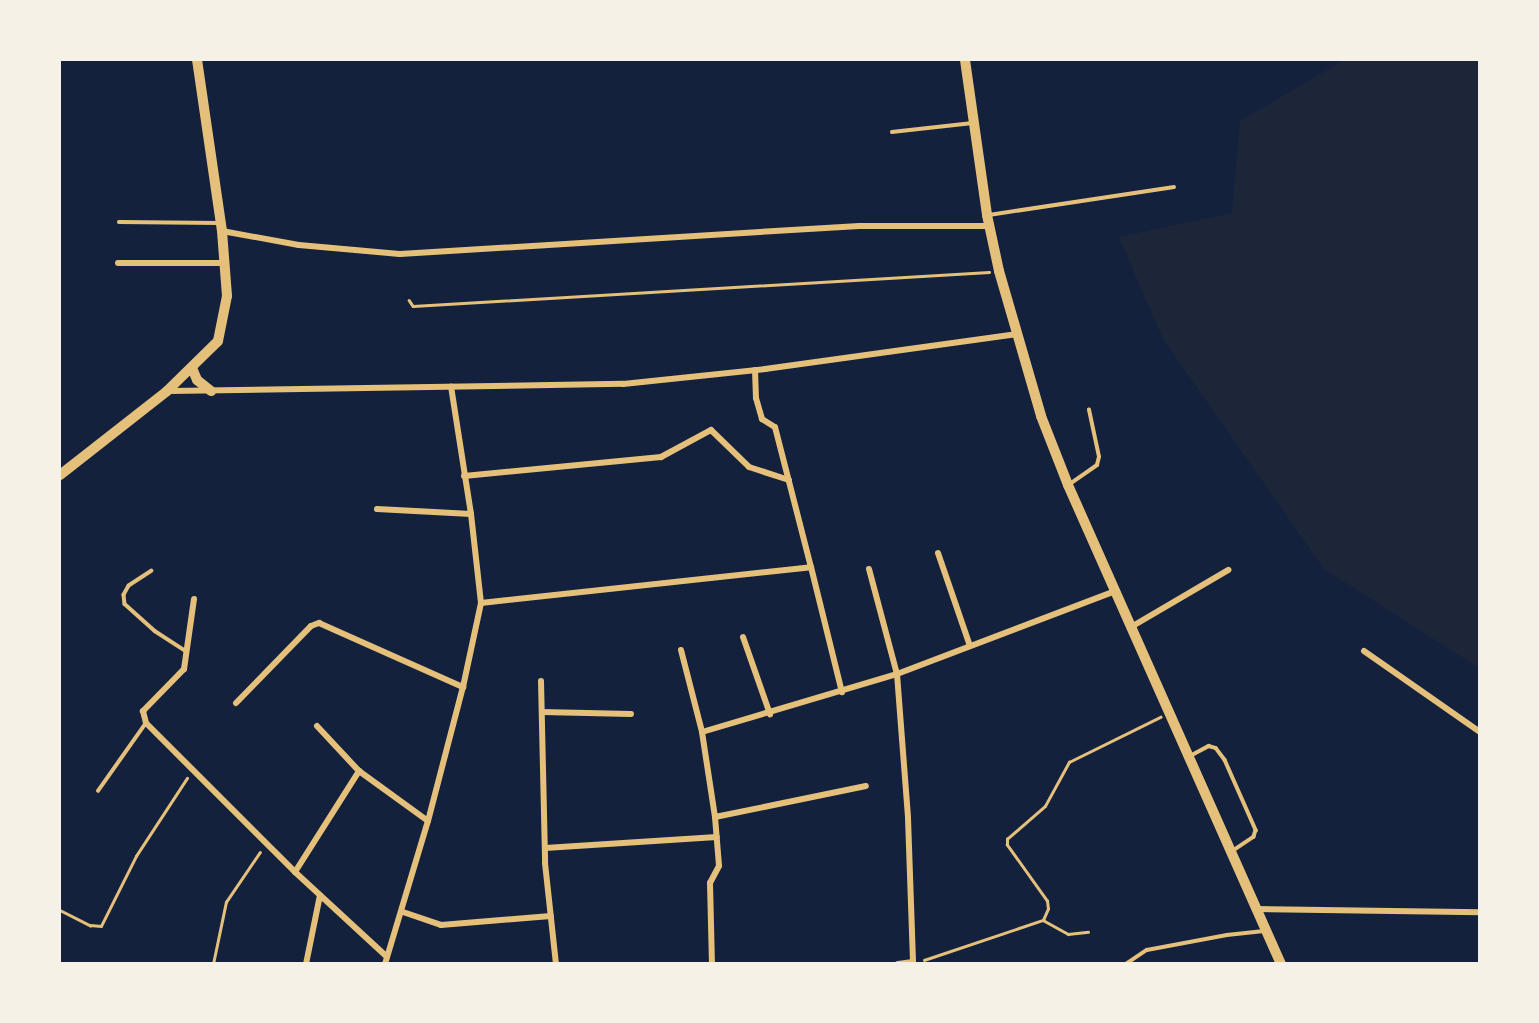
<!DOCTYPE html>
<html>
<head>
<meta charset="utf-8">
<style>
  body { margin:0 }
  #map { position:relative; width:1539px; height:1023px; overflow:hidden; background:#14213d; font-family:"IBM Plex Serif",serif }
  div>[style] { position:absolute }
  .green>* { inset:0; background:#1d2539 }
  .path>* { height:2.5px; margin:-1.25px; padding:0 1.25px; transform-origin:1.25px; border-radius:1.25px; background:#e5c07b }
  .service>* { height:3.5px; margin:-1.75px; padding:0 1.75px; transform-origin:1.75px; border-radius:1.75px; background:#e5c07b }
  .minor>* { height:6px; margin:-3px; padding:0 3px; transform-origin:3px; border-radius:3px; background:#e5c07b }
  .primary>* { height:10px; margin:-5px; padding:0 5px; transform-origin:5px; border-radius:5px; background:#e5c07b }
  span { translate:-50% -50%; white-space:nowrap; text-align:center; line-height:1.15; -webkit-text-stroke:5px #f6f1e7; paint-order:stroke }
  .frame { position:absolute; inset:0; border:61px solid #f6f1e7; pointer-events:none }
</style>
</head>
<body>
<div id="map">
  <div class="green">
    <div style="clip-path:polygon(1344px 60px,1479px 60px,1479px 668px,1324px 569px,1163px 339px,1119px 237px,1232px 213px,1240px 121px)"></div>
  </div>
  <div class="path">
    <div style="left:409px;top:300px;width:7px;rotate:56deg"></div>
    <div style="left:413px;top:306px;width:577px;rotate:-3.38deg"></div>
    <div style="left:60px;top:910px;width:34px;rotate:27deg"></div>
    <div style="left:90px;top:925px;width:11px;rotate:5deg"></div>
    <div style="left:101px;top:926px;width:78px;rotate:-63.4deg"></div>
    <div style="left:136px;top:856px;width:93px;rotate:-56.8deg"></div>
    <div style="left:1043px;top:920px;width:29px;rotate:29deg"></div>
    <div style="left:1068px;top:934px;width:20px;rotate:-6deg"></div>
    <div style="left:924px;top:960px;width:126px;rotate:-18.6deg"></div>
    <div style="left:1043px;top:920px;width:12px;rotate:-66deg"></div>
    <div style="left:1048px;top:909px;width:8px;rotate:-97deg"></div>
    <div style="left:1047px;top:901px;width:69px;rotate:-125.5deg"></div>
    <div style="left:1007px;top:845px;width:6px;rotate:-90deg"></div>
    <div style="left:1007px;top:839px;width:50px;rotate:-41deg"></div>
    <div style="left:1045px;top:806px;width:50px;rotate:-61.4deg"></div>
    <div style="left:1069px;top:762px;width:102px;rotate:-26.3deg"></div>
    <div style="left:213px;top:964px;width:63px;rotate:-78.2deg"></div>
    <div style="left:226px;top:902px;width:60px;rotate:-55.8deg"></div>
  </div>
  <div class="service">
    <div style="left:892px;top:132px;width:81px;rotate:-6.4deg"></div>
    <div style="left:989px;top:215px;width:187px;rotate:-8.6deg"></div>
    <div style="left:119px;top:222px;width:100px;rotate:0.6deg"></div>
    <div style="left:1070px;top:484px;width:33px;rotate:-35deg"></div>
    <div style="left:1097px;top:465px;width:8px;rotate:-76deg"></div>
    <div style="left:1099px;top:457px;width:48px;rotate:-102deg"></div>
    <div style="left:152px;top:571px;width:27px;rotate:147deg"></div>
    <div style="left:129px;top:586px;width:10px;rotate:119deg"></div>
    <div style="left:124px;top:595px;width:9px;rotate:84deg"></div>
    <div style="left:125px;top:604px;width:40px;rotate:42deg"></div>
    <div style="left:155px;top:631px;width:37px;rotate:33deg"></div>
    <div style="left:1190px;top:756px;width:21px;rotate:-28deg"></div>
    <div style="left:1209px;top:746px;width:7px;rotate:16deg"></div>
    <div style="left:1216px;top:748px;width:15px;rotate:53deg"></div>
    <div style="left:1225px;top:760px;width:77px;rotate:66.1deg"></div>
    <div style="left:1256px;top:830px;width:7px;rotate:106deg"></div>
    <div style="left:1254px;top:837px;width:27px;rotate:146deg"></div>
    <div style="left:98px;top:791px;width:83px;rotate:-54.8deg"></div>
    <div style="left:1126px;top:964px;width:25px;rotate:-34deg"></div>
    <div style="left:1147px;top:950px;width:81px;rotate:-10.6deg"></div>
    <div style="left:1227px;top:935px;width:37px;rotate:-6deg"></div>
  </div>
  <div class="minor">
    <div style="left:222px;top:231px;width:78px;rotate:10.3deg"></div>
    <div style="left:299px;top:245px;width:101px;rotate:5.1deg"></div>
    <div style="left:400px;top:254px;width:460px;rotate:-3.5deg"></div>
    <div style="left:859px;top:226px;width:131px"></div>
    <div style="left:118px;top:263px;width:106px"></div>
    <div style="left:755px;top:370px;width:28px;rotate:88deg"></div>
    <div style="left:756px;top:398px;width:22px;rotate:74deg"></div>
    <div style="left:762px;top:419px;width:15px;rotate:32deg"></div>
    <div style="left:775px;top:427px;width:145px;rotate:75.6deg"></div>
    <div style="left:169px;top:391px;width:454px;rotate:-0.9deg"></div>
    <div style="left:623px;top:384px;width:143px;rotate:-6deg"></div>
    <div style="left:765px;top:369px;width:253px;rotate:-7.9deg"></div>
    <div style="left:464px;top:476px;width:198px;rotate:-5.5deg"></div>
    <div style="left:661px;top:457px;width:57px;rotate:-28.4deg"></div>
    <div style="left:711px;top:430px;width:53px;rotate:44.2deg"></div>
    <div style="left:749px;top:467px;width:42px;rotate:18deg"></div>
    <div style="left:377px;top:509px;width:94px;rotate:3deg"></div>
    <div style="left:938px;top:553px;width:98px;rotate:71deg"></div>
    <div style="left:869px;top:569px;width:109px;rotate:75.1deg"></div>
    <div style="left:897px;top:674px;width:144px;rotate:85.6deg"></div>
    <div style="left:908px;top:818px;width:146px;rotate:88deg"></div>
    <div style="left:194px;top:599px;width:71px;rotate:98.1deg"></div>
    <div style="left:184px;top:669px;width:59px;rotate:134.3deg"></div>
    <div style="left:143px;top:711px;width:12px;rotate:76deg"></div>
    <div style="left:146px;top:723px;width:211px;rotate:45deg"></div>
    <div style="left:295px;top:872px;width:125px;rotate:42.7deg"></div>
    <div style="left:481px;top:603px;width:332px;rotate:-6.2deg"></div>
    <div style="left:811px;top:567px;width:129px;rotate:76.1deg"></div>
    <div style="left:1131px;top:627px;width:113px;rotate:-30.4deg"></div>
    <div style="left:743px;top:637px;width:82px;rotate:70.7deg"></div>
    <div style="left:681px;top:650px;width:85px;rotate:75.6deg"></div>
    <div style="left:702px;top:732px;width:86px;rotate:81.3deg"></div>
    <div style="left:715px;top:817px;width:49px;rotate:85.3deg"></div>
    <div style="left:719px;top:866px;width:19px;rotate:118deg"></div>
    <div style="left:710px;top:883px;width:81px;rotate:88.6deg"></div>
    <div style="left:1364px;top:651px;width:141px;rotate:34.9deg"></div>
    <div style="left:541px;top:681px;width:182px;rotate:88.7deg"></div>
    <div style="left:545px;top:863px;width:102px;rotate:83.8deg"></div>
    <div style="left:236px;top:703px;width:107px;rotate:-45.8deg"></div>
    <div style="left:311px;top:626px;width:9px;rotate:-21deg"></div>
    <div style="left:319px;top:623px;width:158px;rotate:24deg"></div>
    <div style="left:542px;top:712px;width:89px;rotate:1.3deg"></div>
    <div style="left:317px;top:726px;width:62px;rotate:47deg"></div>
    <div style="left:359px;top:771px;width:85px;rotate:35.9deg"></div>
    <div style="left:702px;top:732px;width:203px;rotate:-16.6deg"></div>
    <div style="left:897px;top:674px;width:234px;rotate:-20.8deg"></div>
    <div style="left:715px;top:817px;width:154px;rotate:-11.6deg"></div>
    <div style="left:545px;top:848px;width:172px;rotate:-3.7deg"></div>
    <div style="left:295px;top:872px;width:120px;rotate:-57.6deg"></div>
    <div style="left:1255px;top:909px;width:225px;rotate:0.8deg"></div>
    <div style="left:403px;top:912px;width:40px;rotate:18.9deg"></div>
    <div style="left:441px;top:925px;width:110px;rotate:-4.7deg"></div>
    <div style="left:306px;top:964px;width:70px;rotate:-78.5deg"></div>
    <div style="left:385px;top:964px;width:149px;rotate:-73.3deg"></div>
    <div style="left:428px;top:821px;width:138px;rotate:-75.4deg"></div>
    <div style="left:463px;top:687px;width:86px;rotate:-77.9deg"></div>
    <div style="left:481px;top:603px;width:90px;rotate:-96.4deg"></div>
    <div style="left:471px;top:514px;width:129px;rotate:-98.9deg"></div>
    <div style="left:898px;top:964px;width:15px;rotate:-8deg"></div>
  </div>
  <div class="primary">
    <div style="left:965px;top:60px;width:157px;rotate:81.9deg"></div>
    <div style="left:987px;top:215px;width:57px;rotate:77.9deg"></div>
    <div style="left:999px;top:271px;width:151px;rotate:73.8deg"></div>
    <div style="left:1041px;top:416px;width:74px;rotate:68.6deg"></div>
    <div style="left:1068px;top:485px;width:524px;rotate:66.03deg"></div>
    <div style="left:192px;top:368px;width:13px;rotate:67deg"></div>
    <div style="left:197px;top:380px;width:18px;rotate:38deg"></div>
    <div style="left:60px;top:475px;width:136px;rotate:-38.1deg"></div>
    <div style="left:167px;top:391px;width:71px;rotate:-44.4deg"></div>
    <div style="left:218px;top:341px;width:46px;rotate:-78.7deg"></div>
    <div style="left:227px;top:296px;width:65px;rotate:-94.4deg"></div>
    <div style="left:222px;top:231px;width:173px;rotate:-98.3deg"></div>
  </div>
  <div class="frame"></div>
</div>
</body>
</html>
